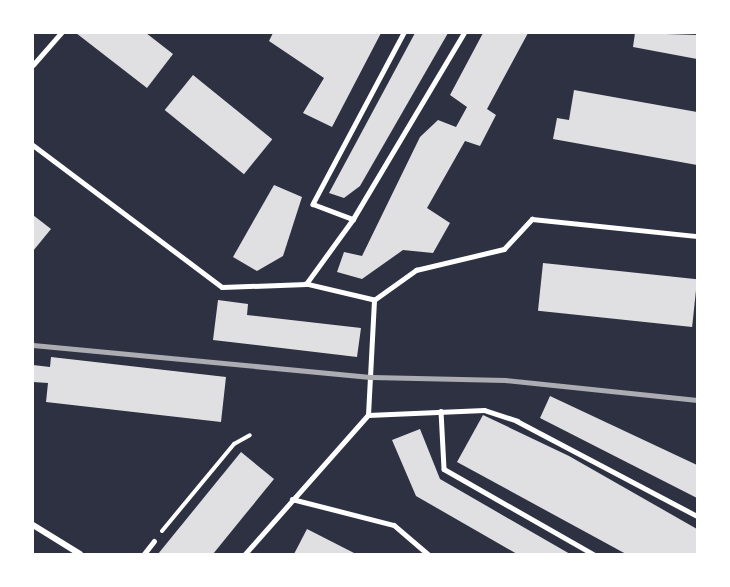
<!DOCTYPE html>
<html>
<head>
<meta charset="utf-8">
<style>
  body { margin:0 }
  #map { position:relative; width:730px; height:587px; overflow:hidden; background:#2d3142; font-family:"Golos Text",sans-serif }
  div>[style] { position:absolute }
  .building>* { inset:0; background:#e0e0e3; transform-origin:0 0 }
  .path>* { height:4px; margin:-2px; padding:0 2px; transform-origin:2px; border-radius:2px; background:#fff }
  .service>* { height:4.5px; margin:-2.25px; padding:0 2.25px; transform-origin:2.25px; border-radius:2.25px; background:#fff }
  .minor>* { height:6px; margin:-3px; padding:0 3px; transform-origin:3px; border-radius:3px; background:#fff }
  .rail>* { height:4.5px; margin:-2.25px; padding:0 2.25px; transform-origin:2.25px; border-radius:2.25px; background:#abadb3 }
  span { translate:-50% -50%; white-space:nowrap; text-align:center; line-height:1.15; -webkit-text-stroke:4.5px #fff; paint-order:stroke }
  .frame { position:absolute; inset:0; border:34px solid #fff; pointer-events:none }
</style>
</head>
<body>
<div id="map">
  <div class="building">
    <div style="clip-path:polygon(76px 33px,146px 33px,173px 54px,147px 88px)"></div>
    <div style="clip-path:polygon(273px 33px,381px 33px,332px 127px,303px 113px,324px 78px,269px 41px)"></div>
    <div style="clip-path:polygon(415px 33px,448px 33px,360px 186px,344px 198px,329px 193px)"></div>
    <div style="clip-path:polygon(483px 33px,528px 33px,487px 109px,496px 115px,480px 146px,465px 141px,427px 208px,450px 223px,433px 253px,403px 250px,362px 279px,337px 272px,344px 252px,362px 256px,420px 137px,438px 120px,456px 127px,467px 107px,450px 95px)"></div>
    <div style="clip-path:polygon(635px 33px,697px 35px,697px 59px,633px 47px)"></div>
    <div style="left:193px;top:75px;width:102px;height:45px;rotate:39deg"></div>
    <div style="clip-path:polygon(574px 90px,697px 112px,697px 165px,553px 139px,557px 118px,569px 120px)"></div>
    <div style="clip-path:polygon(274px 185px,302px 197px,283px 256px,257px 271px,233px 257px)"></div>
    <div style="clip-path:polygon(33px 215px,51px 229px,33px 251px)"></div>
    <div style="left:543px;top:263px;width:155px;height:48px;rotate:6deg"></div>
    <div style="clip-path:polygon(218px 300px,248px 304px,247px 315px,361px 328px,357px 357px,213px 340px)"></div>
    <div style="clip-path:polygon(51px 357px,226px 377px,221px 422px,46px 402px,48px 383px,33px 382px,33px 365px,50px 367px)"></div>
    <div style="clip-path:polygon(550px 396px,697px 465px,697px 498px,540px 418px)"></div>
    <div style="clip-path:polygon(483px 415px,569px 456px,697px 529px,697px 554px,626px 554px,457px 462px)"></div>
    <div style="clip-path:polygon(420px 429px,440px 479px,570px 554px,517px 554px,416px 496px,392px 440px)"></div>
    <div style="clip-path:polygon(241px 452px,274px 479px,213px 554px,158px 554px)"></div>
    <div style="clip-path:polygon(307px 529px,356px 554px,294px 554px)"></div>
  </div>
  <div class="path">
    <div style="left:162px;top:531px;width:113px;rotate:-50.4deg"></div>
    <div style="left:234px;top:444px;width:18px;rotate:-29deg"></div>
  </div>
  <div class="service">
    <div style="left:404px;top:33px;width:194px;rotate:118deg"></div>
    <div style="left:313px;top:204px;width:43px;rotate:20.6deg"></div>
    <div style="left:353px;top:219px;width:217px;rotate:-59.2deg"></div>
    <div style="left:33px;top:65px;width:43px;rotate:-48.8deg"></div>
    <div style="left:33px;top:145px;width:236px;rotate:36.9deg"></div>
    <div style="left:222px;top:287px;width:84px;rotate:-2deg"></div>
    <div style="left:374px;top:300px;width:52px;rotate:-35.5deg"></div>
    <div style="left:416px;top:270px;width:90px;rotate:-13.4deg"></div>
    <div style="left:504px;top:249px;width:41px;rotate:-47deg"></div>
    <div style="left:532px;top:219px;width:166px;rotate:5.9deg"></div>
    <div style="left:441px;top:411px;width:58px;rotate:87deg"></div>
    <div style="left:444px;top:469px;width:172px;rotate:29.7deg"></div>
    <div style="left:368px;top:415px;width:116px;rotate:-2.5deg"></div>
    <div style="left:484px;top:410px;width:35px;rotate:18deg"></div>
    <div style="left:517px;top:421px;width:204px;rotate:27.8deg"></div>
    <div style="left:292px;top:499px;width:105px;rotate:14.3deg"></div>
    <div style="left:394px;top:525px;width:45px;rotate:40.5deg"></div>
    <div style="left:144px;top:554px;width:16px;rotate:-52deg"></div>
    <div style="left:245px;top:554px;width:186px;rotate:-48.5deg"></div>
    <div style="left:368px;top:415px;width:115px;rotate:-87deg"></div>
    <div style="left:374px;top:300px;width:70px;rotate:-166.8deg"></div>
    <div style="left:306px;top:284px;width:80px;rotate:-54.1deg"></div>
  </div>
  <div class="minor">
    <div style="left:33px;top:525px;width:55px;rotate:31.7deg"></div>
  </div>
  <div class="rail">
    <div style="left:33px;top:345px;width:341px;rotate:5.4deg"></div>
    <div style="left:372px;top:377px;width:133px;rotate:1.3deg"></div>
    <div style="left:505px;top:380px;width:193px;rotate:5.9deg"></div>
  </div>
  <div class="frame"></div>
</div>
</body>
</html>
